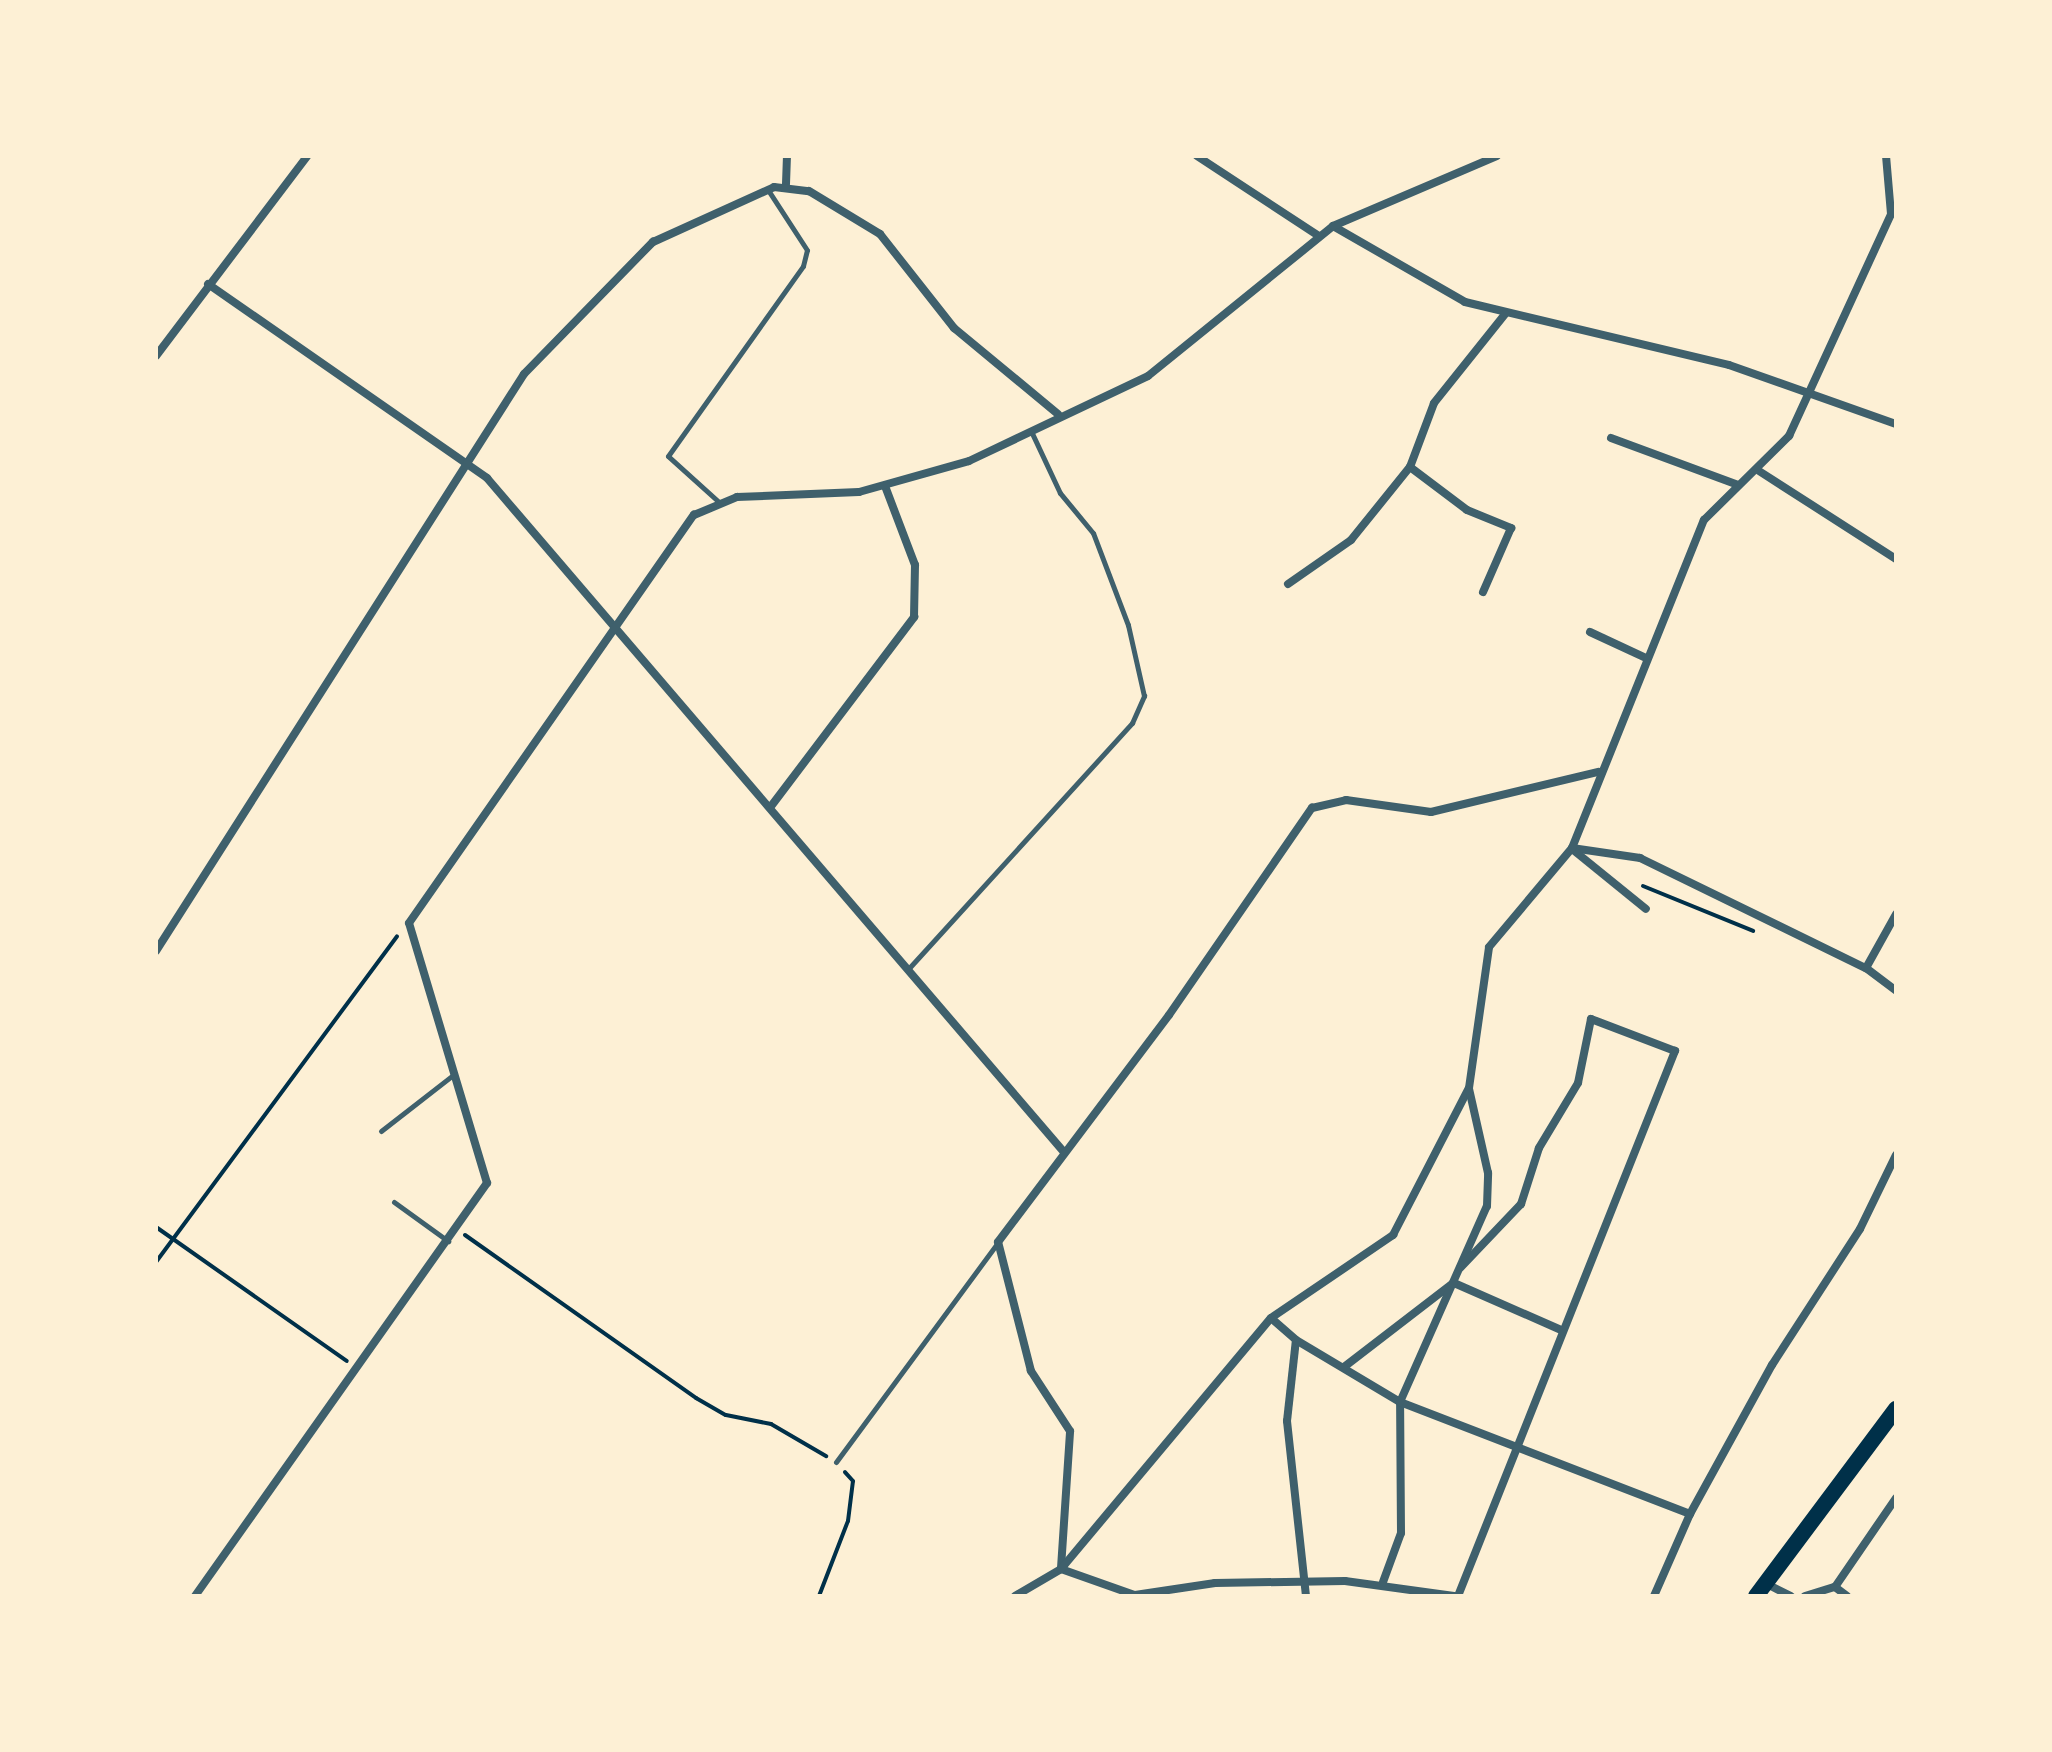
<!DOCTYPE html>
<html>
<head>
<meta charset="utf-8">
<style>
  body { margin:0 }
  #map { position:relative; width:2052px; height:1752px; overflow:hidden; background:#fdf0d5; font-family:Literata,serif }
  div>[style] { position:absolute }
  .path>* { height:4px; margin:-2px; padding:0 2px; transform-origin:2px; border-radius:2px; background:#003049 }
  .service>* { height:5px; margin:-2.5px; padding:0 2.5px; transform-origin:2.5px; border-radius:2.5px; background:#3f606c }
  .minor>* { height:8px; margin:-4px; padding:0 4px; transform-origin:4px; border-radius:4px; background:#3f606c }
  .primary>* { height:16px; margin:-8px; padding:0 8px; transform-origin:8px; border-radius:8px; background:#003049 }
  span { translate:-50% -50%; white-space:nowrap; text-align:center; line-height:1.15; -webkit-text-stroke:6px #fdf0d5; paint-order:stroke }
  .frame { position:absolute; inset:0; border:158px solid #fdf0d5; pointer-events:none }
</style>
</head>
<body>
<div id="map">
  <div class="path">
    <div style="left:1643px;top:886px;width:119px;rotate:22.2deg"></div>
    <div style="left:156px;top:1227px;width:233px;rotate:35.1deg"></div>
    <div style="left:465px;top:1235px;width:283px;rotate:35.2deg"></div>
    <div style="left:696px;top:1398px;width:34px;rotate:30deg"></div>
    <div style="left:726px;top:1415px;width:46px;rotate:11.3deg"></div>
    <div style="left:771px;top:1424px;width:64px;rotate:30.2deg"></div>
    <div style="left:156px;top:1262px;width:405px;rotate:-53.5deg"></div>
    <div style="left:819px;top:1596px;width:80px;rotate:-68.9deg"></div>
    <div style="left:848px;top:1521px;width:40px;rotate:-82.9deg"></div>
    <div style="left:853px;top:1481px;width:12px;rotate:-132deg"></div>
  </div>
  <div class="service">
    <div style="left:720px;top:503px;width:70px;rotate:-137.9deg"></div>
    <div style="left:668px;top:456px;width:233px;rotate:-54.6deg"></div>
    <div style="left:803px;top:266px;width:16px;rotate:-76deg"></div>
    <div style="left:807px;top:250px;width:72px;rotate:-123deg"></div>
    <div style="left:910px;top:967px;width:330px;rotate:-47.7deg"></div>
    <div style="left:1132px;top:723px;width:30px;rotate:-66deg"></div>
    <div style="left:1144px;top:696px;width:73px;rotate:-102.7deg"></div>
    <div style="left:1128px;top:625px;width:98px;rotate:-110.8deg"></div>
    <div style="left:1093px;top:533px;width:52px;rotate:-129.5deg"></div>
    <div style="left:1060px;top:493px;width:68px;rotate:-115.1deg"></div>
    <div style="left:381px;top:1131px;width:91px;rotate:-37.9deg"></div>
    <div style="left:394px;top:1202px;width:67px;rotate:35.8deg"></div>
    <div style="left:836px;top:1462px;width:273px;rotate:-53.6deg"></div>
  </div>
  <div class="minor">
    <div style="left:1197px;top:156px;width:146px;rotate:33.3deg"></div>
    <div style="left:786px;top:184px;width:28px;rotate:-88deg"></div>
    <div style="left:1333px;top:226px;width:152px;rotate:29.9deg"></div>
    <div style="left:1465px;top:302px;width:271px;rotate:13.4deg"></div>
    <div style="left:1729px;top:365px;width:177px;rotate:19.5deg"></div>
    <div style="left:208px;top:284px;width:340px;rotate:34.8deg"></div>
    <div style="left:487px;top:478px;width:886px;rotate:49.44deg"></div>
    <div style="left:156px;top:356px;width:251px;rotate:-52.9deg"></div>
    <div style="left:1611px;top:438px;width:135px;rotate:20.3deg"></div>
    <div style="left:1410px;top:467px;width:71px;rotate:37deg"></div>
    <div style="left:1467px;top:510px;width:48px;rotate:22.2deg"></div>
    <div style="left:1511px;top:528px;width:70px;rotate:113.6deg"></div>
    <div style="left:1759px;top:471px;width:163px;rotate:32.7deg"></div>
    <div style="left:1288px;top:584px;width:77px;rotate:-34.9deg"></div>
    <div style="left:1351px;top:540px;width:94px;rotate:-51.1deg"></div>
    <div style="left:1410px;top:467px;width:68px;rotate:-69.4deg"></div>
    <div style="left:1434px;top:403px;width:114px;rotate:-51.4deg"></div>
    <div style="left:1590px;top:632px;width:62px;rotate:24.9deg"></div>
    <div style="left:772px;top:805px;width:236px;rotate:-52.9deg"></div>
    <div style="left:914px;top:617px;width:52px;rotate:-88.9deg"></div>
    <div style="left:915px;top:565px;width:85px;rotate:-110.8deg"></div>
    <div style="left:1572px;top:848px;width:69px;rotate:8.4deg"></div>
    <div style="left:1640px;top:858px;width:251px;rotate:26deg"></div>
    <div style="left:1866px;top:968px;width:38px;rotate:37deg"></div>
    <div style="left:1572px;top:849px;width:95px;rotate:39deg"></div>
    <div style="left:156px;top:951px;width:684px;rotate:-57.47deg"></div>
    <div style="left:524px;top:374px;width:185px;rotate:-45.7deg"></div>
    <div style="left:653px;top:242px;width:133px;rotate:-24.4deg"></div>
    <div style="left:774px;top:187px;width:35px;rotate:7deg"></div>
    <div style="left:809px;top:191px;width:83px;rotate:31.2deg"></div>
    <div style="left:880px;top:234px;width:120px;rotate:51.8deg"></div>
    <div style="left:954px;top:328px;width:135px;rotate:39.6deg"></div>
    <div style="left:1866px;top:968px;width:62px;rotate:-60.9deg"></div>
    <div style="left:1454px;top:1283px;width:117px;rotate:23.7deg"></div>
    <div style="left:1271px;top:1318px;width:33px;rotate:41deg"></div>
    <div style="left:1344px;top:1367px;width:138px;rotate:-37.6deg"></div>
    <div style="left:1690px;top:1514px;width:170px;rotate:-61.2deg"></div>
    <div style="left:1772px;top:1365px;width:162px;rotate:-57.1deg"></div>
    <div style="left:1860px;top:1229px;width:82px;rotate:-64.1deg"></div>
    <div style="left:1061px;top:1568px;width:137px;rotate:-86.2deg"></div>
    <div style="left:1070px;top:1431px;width:72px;rotate:-123deg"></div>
    <div style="left:1031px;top:1371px;width:133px;rotate:-104.3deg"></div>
    <div style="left:998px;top:1242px;width:284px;rotate:-53deg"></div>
    <div style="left:1169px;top:1015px;width:252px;rotate:-55.4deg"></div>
    <div style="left:1312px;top:808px;width:35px;rotate:-13deg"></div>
    <div style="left:1346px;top:800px;width:86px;rotate:8deg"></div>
    <div style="left:1431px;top:812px;width:172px;rotate:-13.5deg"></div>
    <div style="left:1061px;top:1569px;width:78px;rotate:19.4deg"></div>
    <div style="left:1135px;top:1595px;width:81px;rotate:-8.5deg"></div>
    <div style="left:1215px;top:1583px;width:130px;rotate:-0.9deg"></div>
    <div style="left:1345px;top:1581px;width:110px;rotate:7.8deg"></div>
    <div style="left:1383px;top:1582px;width:52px;rotate:-69.8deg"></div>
    <div style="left:1401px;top:1533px;width:131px;rotate:-90.4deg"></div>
    <div style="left:1400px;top:1402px;width:311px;rotate:21.1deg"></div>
    <div style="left:1690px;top:1514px;width:90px;rotate:113.7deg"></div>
    <div style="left:1765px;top:1583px;width:29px;rotate:27deg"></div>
    <div style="left:1835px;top:1587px;width:108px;rotate:-55.6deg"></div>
    <div style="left:195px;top:1596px;width:506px;rotate:-54.74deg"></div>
    <div style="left:487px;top:1183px;width:271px;rotate:-106.7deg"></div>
    <div style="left:409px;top:923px;width:498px;rotate:-55.1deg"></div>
    <div style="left:694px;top:515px;width:47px;rotate:-22.7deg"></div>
    <div style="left:737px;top:497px;width:122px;rotate:-2.3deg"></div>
    <div style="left:859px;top:492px;width:114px;rotate:-15.7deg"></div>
    <div style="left:969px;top:461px;width:198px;rotate:-25.4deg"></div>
    <div style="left:1148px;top:376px;width:238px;rotate:-39deg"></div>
    <div style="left:1333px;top:226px;width:178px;rotate:-23.1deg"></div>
    <div style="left:1015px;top:1596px;width:53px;rotate:-30.4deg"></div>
    <div style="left:1061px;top:1569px;width:327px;rotate:-50.1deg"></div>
    <div style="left:1271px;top:1318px;width:148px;rotate:-34.2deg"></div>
    <div style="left:1393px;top:1235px;width:165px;rotate:-62.7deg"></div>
    <div style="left:1469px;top:1088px;width:142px;rotate:-81.9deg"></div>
    <div style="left:1489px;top:947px;width:129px;rotate:-50deg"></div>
    <div style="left:1572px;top:848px;width:354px;rotate:-68.1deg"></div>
    <div style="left:1704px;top:520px;width:120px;rotate:-44.7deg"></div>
    <div style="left:1789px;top:436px;width:244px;rotate:-65.3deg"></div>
    <div style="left:1891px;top:214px;width:58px;rotate:-94.9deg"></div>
    <div style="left:1306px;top:1596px;width:176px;rotate:-96.2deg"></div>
    <div style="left:1287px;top:1421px;width:81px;rotate:-83.7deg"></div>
    <div style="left:1296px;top:1340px;width:121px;rotate:30.8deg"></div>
    <div style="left:1400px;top:1402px;width:214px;rotate:-66.1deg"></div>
    <div style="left:1487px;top:1206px;width:33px;rotate:-88deg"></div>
    <div style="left:1488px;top:1173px;width:86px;rotate:-102.7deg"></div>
    <div style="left:1458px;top:1596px;width:587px;rotate:-68.29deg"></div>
    <div style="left:1675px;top:1051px;width:90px;rotate:-159.1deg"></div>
    <div style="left:1591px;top:1019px;width:65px;rotate:101.5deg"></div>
    <div style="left:1578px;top:1083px;width:76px;rotate:121deg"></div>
    <div style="left:1539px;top:1148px;width:59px;rotate:107.8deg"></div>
    <div style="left:1521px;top:1204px;width:88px;rotate:133.6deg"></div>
    <div style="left:1805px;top:1596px;width:31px;rotate:-17deg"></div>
    <div style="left:1835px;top:1587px;width:15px;rotate:37deg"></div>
  </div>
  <div class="primary">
    <div style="left:1756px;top:1596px;width:234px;rotate:-53.2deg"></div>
  </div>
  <div class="frame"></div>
</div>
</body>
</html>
